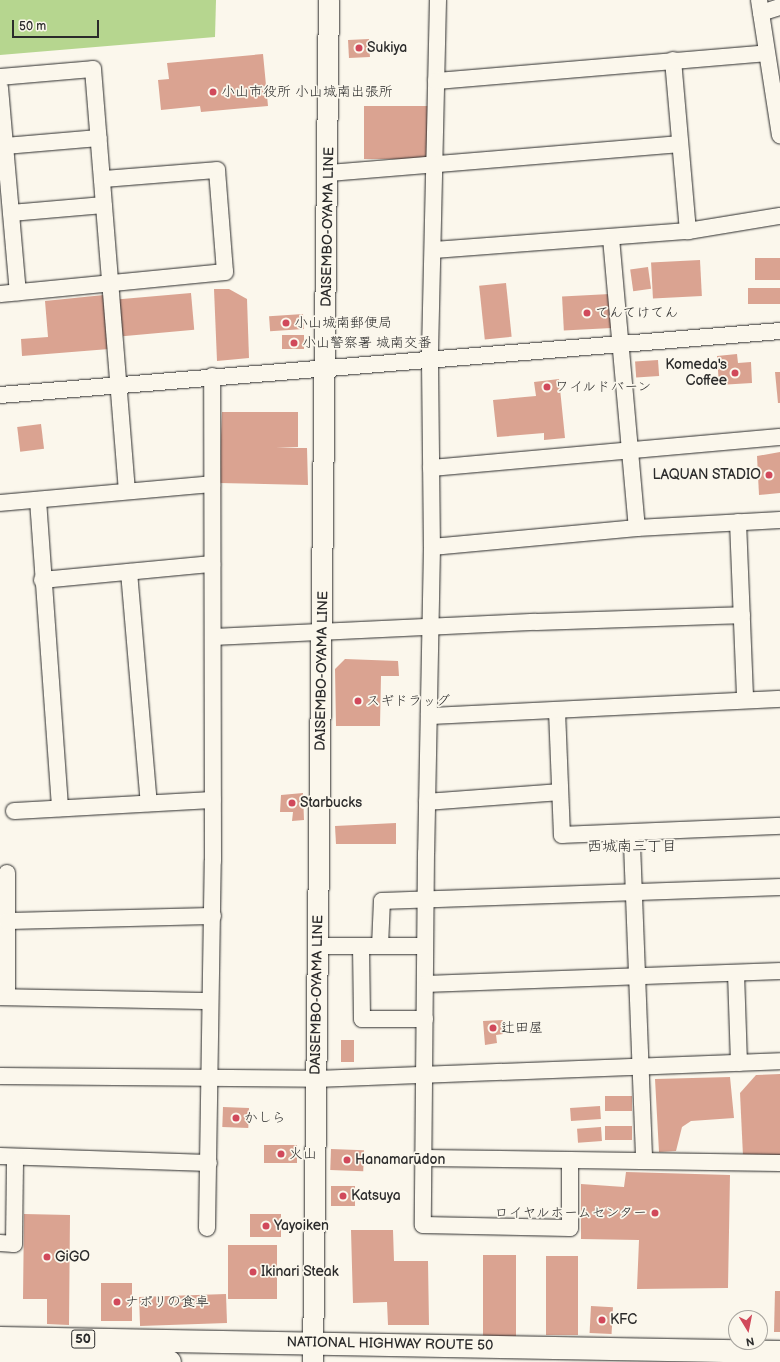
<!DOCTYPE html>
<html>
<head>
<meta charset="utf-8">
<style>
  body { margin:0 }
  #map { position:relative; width:780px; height:1362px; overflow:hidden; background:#fbf7ec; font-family:"Balsamiq Sans","Klee One",sans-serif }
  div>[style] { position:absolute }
  .green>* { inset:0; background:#b6d68f }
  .building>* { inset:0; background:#daa391; transform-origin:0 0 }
  .roads { filter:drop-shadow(0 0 1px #2b2b2b) drop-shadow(0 0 1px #2b2b2b) }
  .minor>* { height:16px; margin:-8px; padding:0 8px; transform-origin:8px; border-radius:8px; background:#fbf7ec }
  .major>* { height:20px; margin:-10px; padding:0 10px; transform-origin:10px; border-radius:10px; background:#fbf7ec }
  .highway>* { height:22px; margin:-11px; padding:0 11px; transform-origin:11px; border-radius:11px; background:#fbf7ec }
  .dots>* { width:11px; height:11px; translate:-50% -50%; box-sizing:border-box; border:2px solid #fbf7ec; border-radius:50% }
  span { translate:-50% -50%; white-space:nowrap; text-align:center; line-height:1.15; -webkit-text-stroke:3.5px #fbf7ec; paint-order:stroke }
  .shield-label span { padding:1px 3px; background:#fbf7ec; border:1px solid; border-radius:3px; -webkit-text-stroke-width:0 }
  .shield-label { font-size:13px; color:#2b2b2b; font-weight:700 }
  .poi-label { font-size:14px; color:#2b2b2b }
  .left { translate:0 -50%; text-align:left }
  .right { translate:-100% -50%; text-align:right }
  .street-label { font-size:14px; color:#2b2b2b }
  .neighbourhood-label { font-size:15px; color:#2b2b2b }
  .north { position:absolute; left:728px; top:1310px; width:40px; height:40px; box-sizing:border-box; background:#fbf7ec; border:1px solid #a8a59f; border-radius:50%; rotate:170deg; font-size:11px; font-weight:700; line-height:16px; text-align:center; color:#2b2b2b }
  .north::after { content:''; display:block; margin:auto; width:14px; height:18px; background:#d1495b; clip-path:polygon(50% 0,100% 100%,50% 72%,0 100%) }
  .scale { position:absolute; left:12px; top:20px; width:87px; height:18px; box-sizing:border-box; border:2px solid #2b2b2b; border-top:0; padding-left:5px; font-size:12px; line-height:14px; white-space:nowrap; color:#2b2b2b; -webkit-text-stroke:3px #fbf7ec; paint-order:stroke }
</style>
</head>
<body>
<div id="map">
  <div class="green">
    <div style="clip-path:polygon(0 0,216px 0,215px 37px,0 55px)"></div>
  </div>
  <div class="building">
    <div style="left:369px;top:39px;width:18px;height:21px;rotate:87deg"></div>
    <div style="clip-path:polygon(263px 54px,268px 106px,201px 112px,200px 106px,161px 110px,158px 80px,169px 79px,167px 63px)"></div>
    <div style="left:364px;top:106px;width:65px;height:53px"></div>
    <div style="left:780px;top:258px;width:22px;height:25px;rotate:90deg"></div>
    <div style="left:700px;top:260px;width:36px;height:49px;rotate:87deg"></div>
    <div style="left:648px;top:267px;width:22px;height:18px;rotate:82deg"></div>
    <div style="left:506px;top:283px;width:54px;height:27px;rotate:84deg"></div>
    <div style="left:780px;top:288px;width:16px;height:32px;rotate:90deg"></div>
    <div style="clip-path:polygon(214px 289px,229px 289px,247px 299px,249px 358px,217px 361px)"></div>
    <div style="left:191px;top:293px;width:37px;height:72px;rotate:85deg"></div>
    <div style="left:610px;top:294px;width:34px;height:48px;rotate:87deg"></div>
    <div style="clip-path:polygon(104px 295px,109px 349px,22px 356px,21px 339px,48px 337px,45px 301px)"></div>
    <div style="left:303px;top:314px;width:15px;height:34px;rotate:86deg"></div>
    <div style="left:304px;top:335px;width:14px;height:22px;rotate:90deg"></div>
    <div style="clip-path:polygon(737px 354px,738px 363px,751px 362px,752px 383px,719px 385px,717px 356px)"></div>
    <div style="left:658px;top:360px;width:16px;height:23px;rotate:86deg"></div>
    <div style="clip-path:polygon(775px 372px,780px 372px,780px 403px,778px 403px)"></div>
    <div style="clip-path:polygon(559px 379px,565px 438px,544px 440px,544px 433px,497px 437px,493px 400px,536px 396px,534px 382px)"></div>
    <div style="clip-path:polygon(222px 412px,298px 412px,298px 447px,276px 448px,307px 448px,308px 485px,219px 483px)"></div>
    <div style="left:41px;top:424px;width:25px;height:24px;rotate:83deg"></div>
    <div style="clip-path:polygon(780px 452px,780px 493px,759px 495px,757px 456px)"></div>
    <div style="clip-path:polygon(345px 659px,398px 661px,399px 676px,381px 676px,380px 726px,336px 726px,335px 669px)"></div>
    <div style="clip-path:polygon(303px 793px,304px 820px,292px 821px,293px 812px,280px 812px,281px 795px)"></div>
    <div style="clip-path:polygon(396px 823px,396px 844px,336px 844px,335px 826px)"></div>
    <div style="clip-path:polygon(503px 1020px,503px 1034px,496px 1035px,497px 1043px,485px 1045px,483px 1021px)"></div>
    <div style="left:341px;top:1040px;width:13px;height:22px"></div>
    <div style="clip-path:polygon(780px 1074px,780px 1155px,743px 1156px,740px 1093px,756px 1075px)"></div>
    <div style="clip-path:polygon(730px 1077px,734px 1118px,691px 1121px,682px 1127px,676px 1151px,659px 1152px,655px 1079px)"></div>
    <div style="left:632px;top:1096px;width:15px;height:27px;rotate:90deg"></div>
    <div style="left:600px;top:1106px;width:13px;height:30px;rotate:86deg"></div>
    <div style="left:223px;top:1107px;width:26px;height:20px;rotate:2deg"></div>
    <div style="left:632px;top:1126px;width:14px;height:27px;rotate:90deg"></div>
    <div style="left:601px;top:1127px;width:14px;height:24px;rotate:86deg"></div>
    <div style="left:264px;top:1145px;width:33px;height:18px"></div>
    <div style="left:331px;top:1149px;width:33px;height:21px;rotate:2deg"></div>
    <div style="clip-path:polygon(626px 1172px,730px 1175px,728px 1288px,637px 1289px,639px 1240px,581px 1239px,581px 1184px,624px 1187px)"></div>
    <div style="left:331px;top:1186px;width:24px;height:20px"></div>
    <div style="clip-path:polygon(24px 1214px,70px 1215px,69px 1325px,47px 1324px,47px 1299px,23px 1299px)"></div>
    <div style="left:281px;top:1214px;width:23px;height:31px;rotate:90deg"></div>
    <div style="clip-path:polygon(351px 1230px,393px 1230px,394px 1261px,428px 1261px,429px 1325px,388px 1325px,387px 1302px,353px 1303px)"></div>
    <div style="left:228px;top:1245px;width:49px;height:54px"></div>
    <div style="left:483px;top:1255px;width:33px;height:82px"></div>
    <div style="left:546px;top:1256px;width:32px;height:79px"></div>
    <div style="left:101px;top:1283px;width:31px;height:38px"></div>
    <div style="clip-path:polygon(775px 1291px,780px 1291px,780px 1332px,774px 1332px)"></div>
    <div style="left:226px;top:1294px;width:29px;height:87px;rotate:88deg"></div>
    <div style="left:591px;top:1306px;width:22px;height:27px;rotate:3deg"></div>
  </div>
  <div class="roads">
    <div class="minor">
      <div style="left:438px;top:0;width:361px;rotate:91.3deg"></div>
      <div style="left:430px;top:361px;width:186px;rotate:89.4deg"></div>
      <div style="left:432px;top:547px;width:306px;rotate:91.1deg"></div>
      <div style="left:426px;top:853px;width:372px;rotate:90.5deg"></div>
      <div style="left:423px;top:1225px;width:147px;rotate:1.2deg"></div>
      <div style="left:570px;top:1228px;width:68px;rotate:-90deg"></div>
      <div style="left:759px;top:0;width:137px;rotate:81.2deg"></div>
      <div style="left:761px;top:13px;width:20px;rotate:-18deg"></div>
      <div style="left:673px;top:60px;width:172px;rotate:85deg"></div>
      <div style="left:0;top:77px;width:93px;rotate:-4.9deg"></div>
      <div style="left:93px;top:69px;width:423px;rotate:85.4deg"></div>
      <div style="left:436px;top:81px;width:331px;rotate:-4.8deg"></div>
      <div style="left:0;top:88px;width:205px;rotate:85deg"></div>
      <div style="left:5px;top:146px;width:94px;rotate:-4.9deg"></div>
      <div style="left:328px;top:173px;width:352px;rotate:-4.7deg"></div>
      <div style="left:11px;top:213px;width:93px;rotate:-4.9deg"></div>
      <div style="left:611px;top:238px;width:291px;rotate:84.9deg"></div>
      <div style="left:434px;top:250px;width:255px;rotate:-4.3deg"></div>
      <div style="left:688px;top:231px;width:93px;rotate:-9.3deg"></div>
      <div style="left:0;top:294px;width:226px;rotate:-5.6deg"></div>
      <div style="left:225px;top:272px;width:102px;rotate:-94.5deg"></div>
      <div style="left:217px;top:170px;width:115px;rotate:175.5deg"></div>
      <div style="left:0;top:395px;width:783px;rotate:-4.69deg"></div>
      <div style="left:431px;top:468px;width:350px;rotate:-5.1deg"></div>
      <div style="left:38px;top:500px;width:309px;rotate:85.9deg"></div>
      <div style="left:0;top:503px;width:213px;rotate:-5.1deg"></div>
      <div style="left:738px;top:522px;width:178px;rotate:87.7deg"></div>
      <div style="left:432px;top:547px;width:206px;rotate:-5.3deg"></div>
      <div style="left:637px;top:528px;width:143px;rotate:-3.2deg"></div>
      <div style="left:129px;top:572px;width:232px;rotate:85.1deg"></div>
      <div style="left:42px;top:580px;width:171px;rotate:-5.4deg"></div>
      <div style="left:213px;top:637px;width:323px;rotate:-2.7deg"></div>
      <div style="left:536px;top:622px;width:206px;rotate:-1.9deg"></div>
      <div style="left:557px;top:711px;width:124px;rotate:87.7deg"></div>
      <div style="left:562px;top:835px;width:218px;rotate:-2.4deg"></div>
      <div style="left:429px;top:716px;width:351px;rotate:-2.8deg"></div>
      <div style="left:427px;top:802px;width:133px;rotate:-4.3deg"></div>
      <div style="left:14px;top:811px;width:199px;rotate:-3.2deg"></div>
      <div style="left:632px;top:844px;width:317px;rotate:87.8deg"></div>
      <div style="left:7px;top:921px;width:48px;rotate:-90deg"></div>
      <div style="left:318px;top:946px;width:107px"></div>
      <div style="left:361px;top:946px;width:73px;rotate:89.2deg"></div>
      <div style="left:362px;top:1019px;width:63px"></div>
      <div style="left:380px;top:946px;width:45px;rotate:-87.5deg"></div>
      <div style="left:382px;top:901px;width:398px;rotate:-2deg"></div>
      <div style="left:736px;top:973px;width:90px;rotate:88.1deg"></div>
      <div style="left:426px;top:984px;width:354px;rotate:-2.1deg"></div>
      <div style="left:0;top:997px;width:209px;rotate:1.1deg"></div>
      <div style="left:7px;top:997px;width:76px;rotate:-90deg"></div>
      <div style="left:7px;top:921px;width:206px;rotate:-1.4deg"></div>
      <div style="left:0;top:1076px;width:316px;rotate:0.5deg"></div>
      <div style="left:316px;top:1079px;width:464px;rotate:-2.2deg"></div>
      <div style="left:0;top:1156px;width:209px;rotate:1.9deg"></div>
      <div style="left:424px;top:1158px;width:356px;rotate:0.8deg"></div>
      <div style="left:207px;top:1228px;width:367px;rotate:-89.1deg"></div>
      <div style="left:213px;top:861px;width:485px;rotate:-90.1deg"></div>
      <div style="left:0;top:1243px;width:14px;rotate:4deg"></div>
      <div style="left:14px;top:1244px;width:87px;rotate:-89.3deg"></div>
    </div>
    <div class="major">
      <div style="left:313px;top:1362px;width:1362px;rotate:-89.33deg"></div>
    </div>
    <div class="highway">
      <div style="left:0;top:1338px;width:780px;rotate:1.03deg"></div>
      <div style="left:0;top:1356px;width:170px;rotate:2deg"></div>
    </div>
  </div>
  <div class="dots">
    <div style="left:359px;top:48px;background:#d1495b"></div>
    <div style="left:213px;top:92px;background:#d1495b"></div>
    <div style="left:587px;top:313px;background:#d1495b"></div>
    <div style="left:286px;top:323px;background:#d1495b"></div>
    <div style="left:294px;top:343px;background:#d1495b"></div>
    <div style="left:735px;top:373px;background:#d1495b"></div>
    <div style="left:547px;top:387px;background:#d1495b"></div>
    <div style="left:769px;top:475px;background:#d1495b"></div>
    <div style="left:358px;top:701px;background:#d1495b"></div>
    <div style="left:292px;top:803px;background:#d1495b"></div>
    <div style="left:493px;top:1028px;background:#d1495b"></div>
    <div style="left:236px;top:1118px;background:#d1495b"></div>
    <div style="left:281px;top:1154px;background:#d1495b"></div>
    <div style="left:347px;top:1160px;background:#d1495b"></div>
    <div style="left:343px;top:1196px;background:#d1495b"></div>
    <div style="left:655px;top:1213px;background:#d1495b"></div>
    <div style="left:266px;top:1226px;background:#d1495b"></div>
    <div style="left:47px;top:1257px;background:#d1495b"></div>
    <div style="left:253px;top:1272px;background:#d1495b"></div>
    <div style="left:117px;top:1302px;background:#d1495b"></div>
    <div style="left:602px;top:1320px;background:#d1495b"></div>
  </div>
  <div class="shield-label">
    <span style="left:83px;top:1339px">50</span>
  </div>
  <div class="poi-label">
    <span class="left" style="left:367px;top:48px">Sukiya</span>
    <span class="left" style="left:221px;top:92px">小山市役所 小山城南出張所</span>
    <span class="left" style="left:595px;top:313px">てんてけてん</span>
    <span class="left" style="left:294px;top:323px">小山城南郵便局</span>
    <span class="left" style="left:302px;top:343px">小山警察署 城南交番</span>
    <span class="right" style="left:727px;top:373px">Komeda's<br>Coffee</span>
    <span class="left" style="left:555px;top:387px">ワイルドバーン</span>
    <span class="right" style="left:761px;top:475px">LAQUAN STADIO</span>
    <span class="left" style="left:366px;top:701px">スギドラッグ</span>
    <span class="left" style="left:300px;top:803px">Starbucks</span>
    <span class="left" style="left:501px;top:1028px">辻田屋</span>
    <span class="left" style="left:244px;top:1118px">かしら</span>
    <span class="left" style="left:289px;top:1154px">火山</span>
    <span class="left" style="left:355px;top:1160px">Hanamarūdon</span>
    <span class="left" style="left:351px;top:1196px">Katsuya</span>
    <span class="right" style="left:647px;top:1213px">ロイヤルホームセンター</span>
    <span class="left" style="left:274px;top:1226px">Yayoiken</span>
    <span class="left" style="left:55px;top:1257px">GiGO</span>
    <span class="left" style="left:261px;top:1272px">Ikinari Steak</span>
    <span class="left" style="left:125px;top:1302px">ナポリの食卓</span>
    <span class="left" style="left:610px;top:1320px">KFC</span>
  </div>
  <div class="street-label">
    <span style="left:328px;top:227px;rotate:-89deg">DAISEMBO-OYAMA LINE</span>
    <span style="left:322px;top:671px;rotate:-89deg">DAISEMBO-OYAMA LINE</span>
    <span style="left:317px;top:995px;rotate:-89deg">DAISEMBO-OYAMA LINE</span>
    <span style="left:390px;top:1344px;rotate:1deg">NATIONAL HIGHWAY ROUTE 50</span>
  </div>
  <div class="neighbourhood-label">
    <span style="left:632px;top:847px">西城南三丁目</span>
  </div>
  <div class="north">N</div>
  <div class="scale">50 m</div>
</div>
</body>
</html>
